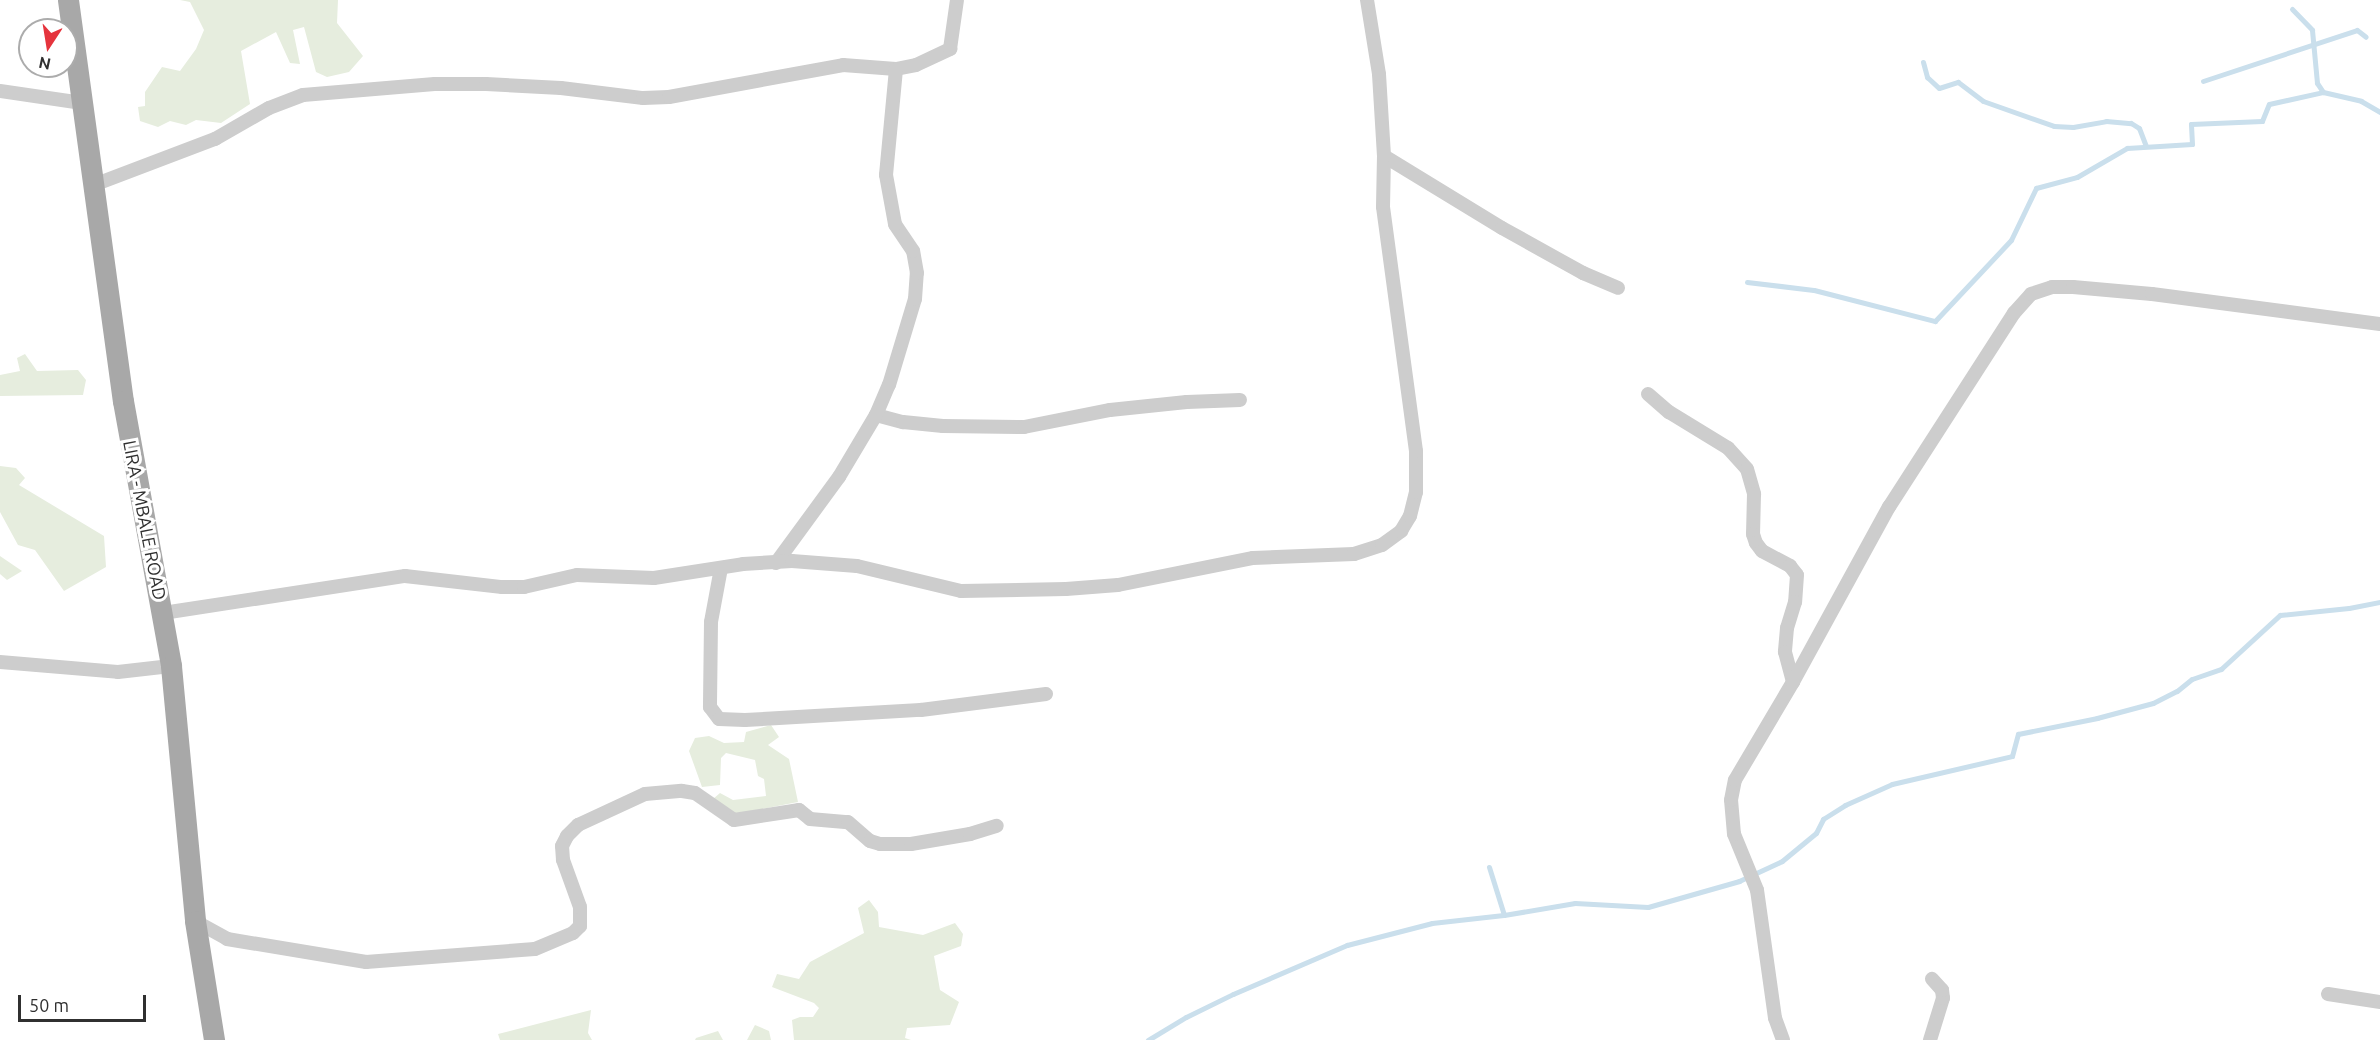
<!DOCTYPE html>
<html>
<head>
<meta charset="utf-8">
<style>
  body { margin:0 }
  #map { position:relative; width:2380px; height:1040px; overflow:hidden; background:#fff; font-family:Ubuntu,sans-serif }
  div>[style] { position:absolute }
  .green>* { inset:0; background:#e6edde }
  .stream>* { height:5px; margin:-2.5px; padding:0 2.5px; transform-origin:2.5px; border-radius:2.5px; background:#cadfec }
  .minor>* { height:14px; margin:-7px; padding:0 7px; transform-origin:7px; border-radius:7px; background:#cdcdcd }
  .primary>* { height:21px; margin:-10.5px; padding:0 10.5px; transform-origin:10.5px; border-radius:10.5px; background:#a8a8a8 }
  span { translate:-50% -50%; white-space:nowrap; text-align:center; line-height:1.15; -webkit-text-stroke:6px #fff; paint-order:stroke }
  .street-label { font-size:18px; color:#303030 }
  .north { position:absolute; left:18px; top:18px; width:60px; height:60px; box-sizing:border-box; background:#fff; border:2px solid #acacac; border-radius:50%; rotate:192deg; font-size:16px; font-weight:700; line-height:24px; text-align:center; color:#303030 }
  .north::after { content:''; display:block; margin:auto; width:21px; height:27px; background:#e5343d; clip-path:polygon(50% 0,100% 100%,50% 72%,0 100%) }
  .scale { position:absolute; left:18px; top:995px; width:128px; height:27px; box-sizing:border-box; border:3px solid #303030; border-top:0; padding-left:8px; font-size:18px; line-height:21px; white-space:nowrap; color:#303030; -webkit-text-stroke:4px #fff; paint-order:stroke }
</style>
</head>
<body>
<div id="map">
  <div class="green">
    <div style="clip-path:polygon(180px 0,338px 0,337px 23px,363px 56px,349px 72px,327px 77px,316px 72px,304px 27px,293px 30px,300px 64px,290px 63px,276px 32px,241px 51px,250px 104px,221px 123px,196px 120px,186px 125px,170px 121px,158px 127px,140px 121px,138px 107px,145px 106px,145px 92px,162px 67px,180px 71px,196px 49px,204px 30px,190px 2px)"></div>
    <div style="clip-path:polygon(25px 354px,37px 371px,78px 370px,86px 380px,83px 395px,0 396px,0 375px,20px 371px,17px 358px)"></div>
    <div style="clip-path:polygon(0 466px,16px 468px,25px 478px,19px 485px,104px 536px,106px 567px,64px 591px,35px 550px,18px 545px,0 512px)"></div>
    <div style="clip-path:polygon(0 556px,22px 571px,7px 580px,0 574px)"></div>
    <div style="clip-path:polygon(771px 725px,779px 737px,768px 745px,789px 759px,798px 802px,732px 815px,713px 799px,720px 793px,733px 800px,766px 796px,764px 779px,758px 776px,755px 760px,726px 753px,721px 758px,720px 785px,702px 787px,689px 751px,695px 738px,709px 736px,724px 743px,744px 742px,746px 732px)"></div>
    <div style="clip-path:polygon(869px 900px,878px 912px,879px 927px,923px 935px,955px 923px,963px 934px,961px 946px,934px 956px,940px 990px,959px 1002px,950px 1025px,907px 1028px,905px 1038px,911px 1040px,794px 1040px,792px 1020px,800px 1017px,813px 1017px,819px 1008px,814px 1003px,772px 987px,777px 974px,799px 979px,810px 962px,864px 933px,858px 908px)"></div>
    <div style="clip-path:polygon(591px 1010px,588px 1033px,592px 1040px,500px 1040px,498px 1034px)"></div>
    <div style="clip-path:polygon(755px 1025px,769px 1031px,771px 1040px,747px 1040px)"></div>
    <div style="clip-path:polygon(718px 1031px,723px 1040px,695px 1040px,696px 1038px)"></div>
  </div>
  <div class="stream">
    <div style="left:2292px;top:9px;width:29px;rotate:46deg"></div>
    <div style="left:2312px;top:30px;width:53px;rotate:84.6deg"></div>
    <div style="left:2317px;top:83px;width:11px;rotate:56deg"></div>
    <div style="left:1923px;top:62px;width:16px;rotate:75deg"></div>
    <div style="left:1927px;top:77px;width:16px;rotate:43deg"></div>
    <div style="left:1939px;top:88px;width:20px;rotate:-18deg"></div>
    <div style="left:1958px;top:82px;width:31px;rotate:37deg"></div>
    <div style="left:1983px;top:101px;width:75px;rotate:19.4deg"></div>
    <div style="left:2054px;top:126px;width:19px;rotate:3deg"></div>
    <div style="left:2073px;top:127px;width:34px;rotate:-10deg"></div>
    <div style="left:2106px;top:121px;width:25px;rotate:5deg"></div>
    <div style="left:2131px;top:123px;width:9px;rotate:32deg"></div>
    <div style="left:2139px;top:128px;width:19px;rotate:69deg"></div>
    <div style="left:2203px;top:81px;width:162px;rotate:-18.3deg"></div>
    <div style="left:2357px;top:30px;width:11px;rotate:38deg"></div>
    <div style="left:1747px;top:282px;width:67px;rotate:6.8deg"></div>
    <div style="left:1814px;top:290px;width:125px;rotate:14.4deg"></div>
    <div style="left:1935px;top:321px;width:111px;rotate:-46.8deg"></div>
    <div style="left:2011px;top:240px;width:58px;rotate:-64.3deg"></div>
    <div style="left:2036px;top:188px;width:42px;rotate:-15deg"></div>
    <div style="left:2077px;top:177px;width:58px;rotate:-30.1deg"></div>
    <div style="left:2127px;top:148px;width:65px;rotate:-3.5deg"></div>
    <div style="left:2192px;top:144px;width:20px;rotate:-93deg"></div>
    <div style="left:2191px;top:124px;width:71px;rotate:-2.4deg"></div>
    <div style="left:2262px;top:121px;width:18px;rotate:-68deg"></div>
    <div style="left:2269px;top:104px;width:55px;rotate:-12.5deg"></div>
    <div style="left:2323px;top:92px;width:39px;rotate:13deg"></div>
    <div style="left:2361px;top:101px;width:22px;rotate:30deg"></div>
    <div style="left:1489px;top:867px;width:50px;rotate:72.6deg"></div>
    <div style="left:1504px;top:915px;width:72px;rotate:-9.6deg"></div>
    <div style="left:1575px;top:903px;width:73px;rotate:3.1deg"></div>
    <div style="left:1648px;top:907px;width:95px;rotate:-15.9deg"></div>
    <div style="left:1739px;top:881px;width:47px;rotate:-24.9deg"></div>
    <div style="left:1782px;top:861px;width:44px;rotate:-39.5deg"></div>
    <div style="left:1816px;top:833px;width:16px;rotate:-63deg"></div>
    <div style="left:1823px;top:819px;width:26px;rotate:-32deg"></div>
    <div style="left:1845px;top:805px;width:51px;rotate:-24.1deg"></div>
    <div style="left:1892px;top:784px;width:123px;rotate:-13.1deg"></div>
    <div style="left:2012px;top:756px;width:23px;rotate:-75deg"></div>
    <div style="left:2018px;top:734px;width:81px;rotate:-11.4deg"></div>
    <div style="left:2097px;top:718px;width:58px;rotate:-15deg"></div>
    <div style="left:2153px;top:703px;width:27px;rotate:-27deg"></div>
    <div style="left:2177px;top:691px;width:19px;rotate:-39deg"></div>
    <div style="left:2192px;top:679px;width:31px;rotate:-19deg"></div>
    <div style="left:2221px;top:669px;width:80px;rotate:-42.5deg"></div>
    <div style="left:2280px;top:615px;width:69px;rotate:-5.8deg"></div>
    <div style="left:2349px;top:608px;width:32px;rotate:-11deg"></div>
    <div style="left:1148px;top:1040px;width:44px;rotate:-31.2deg"></div>
    <div style="left:1186px;top:1017px;width:52px;rotate:-26.1deg"></div>
    <div style="left:1233px;top:994px;width:124px;rotate:-23.3deg"></div>
    <div style="left:1347px;top:945px;width:88px;rotate:-14.5deg"></div>
    <div style="left:1432px;top:923px;width:72px;rotate:-6.3deg"></div>
  </div>
  <div class="minor">
    <div style="left:0;top:91px;width:83px;rotate:8.3deg"></div>
    <div style="left:1384px;top:156px;width:138px;rotate:31.4deg"></div>
    <div style="left:1502px;top:228px;width:93px;rotate:29.1deg"></div>
    <div style="left:1583px;top:273px;width:38px;rotate:23deg"></div>
    <div style="left:91px;top:186px;width:133px;rotate:-20.8deg"></div>
    <div style="left:215px;top:139px;width:62px;rotate:-29.9deg"></div>
    <div style="left:269px;top:108px;width:36px;rotate:-21deg"></div>
    <div style="left:303px;top:95px;width:132px;rotate:-4.8deg"></div>
    <div style="left:435px;top:84px;width:51px"></div>
    <div style="left:486px;top:84px;width:75px;rotate:3.1deg"></div>
    <div style="left:561px;top:88px;width:83px;rotate:7deg"></div>
    <div style="left:643px;top:98px;width:26px;rotate:-2deg"></div>
    <div style="left:669px;top:97px;width:177px;rotate:-10.4deg"></div>
    <div style="left:843px;top:65px;width:53px;rotate:4.3deg"></div>
    <div style="left:896px;top:69px;width:20px;rotate:-11deg"></div>
    <div style="left:916px;top:65px;width:38px;rotate:-25deg"></div>
    <div style="left:950px;top:49px;width:49px;rotate:-81.9deg"></div>
    <div style="left:1648px;top:394px;width:28px;rotate:41deg"></div>
    <div style="left:1669px;top:412px;width:69px;rotate:31.4deg"></div>
    <div style="left:1728px;top:448px;width:28px;rotate:48deg"></div>
    <div style="left:1747px;top:469px;width:26px;rotate:74deg"></div>
    <div style="left:1754px;top:494px;width:40px;rotate:91.4deg"></div>
    <div style="left:1753px;top:534px;width:9px;rotate:72deg"></div>
    <div style="left:1756px;top:543px;width:10px;rotate:53deg"></div>
    <div style="left:1762px;top:551px;width:32px;rotate:28deg"></div>
    <div style="left:1790px;top:566px;width:11px;rotate:52deg"></div>
    <div style="left:1797px;top:575px;width:27px;rotate:94deg"></div>
    <div style="left:1795px;top:602px;width:27px;rotate:107deg"></div>
    <div style="left:1787px;top:628px;width:24px;rotate:95deg"></div>
    <div style="left:1785px;top:652px;width:31px;rotate:75deg"></div>
    <div style="left:876px;top:415px;width:28px;rotate:15deg"></div>
    <div style="left:903px;top:422px;width:40px;rotate:5.7deg"></div>
    <div style="left:943px;top:426px;width:81px;rotate:0.7deg"></div>
    <div style="left:1024px;top:427px;width:88px;rotate:-11.2deg"></div>
    <div style="left:1110px;top:410px;width:77px;rotate:-5.9deg"></div>
    <div style="left:1187px;top:402px;width:53px;rotate:-2.2deg"></div>
    <div style="left:776px;top:563px;width:107px;rotate:-53.8deg"></div>
    <div style="left:839px;top:477px;width:72px;rotate:-59.2deg"></div>
    <div style="left:876px;top:415px;width:33px;rotate:-67deg"></div>
    <div style="left:889px;top:385px;width:90px;rotate:-73.2deg"></div>
    <div style="left:915px;top:299px;width:26px;rotate:-86deg"></div>
    <div style="left:917px;top:273px;width:22px;rotate:-100deg"></div>
    <div style="left:913px;top:251px;width:32px;rotate:-124deg"></div>
    <div style="left:895px;top:224px;width:50px;rotate:-100.4deg"></div>
    <div style="left:886px;top:175px;width:106px;rotate:-84.6deg"></div>
    <div style="left:721px;top:568px;width:55px;rotate:100.5deg"></div>
    <div style="left:711px;top:622px;width:85px;rotate:90.7deg"></div>
    <div style="left:710px;top:707px;width:15px;rotate:53deg"></div>
    <div style="left:719px;top:719px;width:26px;rotate:2deg"></div>
    <div style="left:745px;top:720px;width:176px;rotate:-3.3deg"></div>
    <div style="left:921px;top:710px;width:126px;rotate:-7.3deg"></div>
    <div style="left:163px;top:613px;width:245px;rotate:-8.7deg"></div>
    <div style="left:405px;top:576px;width:98px;rotate:6.5deg"></div>
    <div style="left:502px;top:587px;width:22px"></div>
    <div style="left:524px;top:587px;width:54px;rotate:-12.8deg"></div>
    <div style="left:577px;top:575px;width:77px;rotate:2.2deg"></div>
    <div style="left:654px;top:578px;width:90px;rotate:-8.9deg"></div>
    <div style="left:743px;top:564px;width:49px;rotate:-3.5deg"></div>
    <div style="left:792px;top:561px;width:65px;rotate:4.4deg"></div>
    <div style="left:857px;top:566px;width:107px;rotate:13.5deg"></div>
    <div style="left:961px;top:591px;width:105px;rotate:-1.1deg"></div>
    <div style="left:1066px;top:589px;width:52px;rotate:-4.4deg"></div>
    <div style="left:1118px;top:585px;width:138px;rotate:-11.3deg"></div>
    <div style="left:1253px;top:558px;width:101px;rotate:-2.3deg"></div>
    <div style="left:1354px;top:554px;width:29px;rotate:-18deg"></div>
    <div style="left:1382px;top:545px;width:24px;rotate:-36deg"></div>
    <div style="left:1401px;top:531px;width:17px;rotate:-59deg"></div>
    <div style="left:1410px;top:516px;width:25px;rotate:-76deg"></div>
    <div style="left:1416px;top:492px;width:41px;rotate:-90deg"></div>
    <div style="left:1416px;top:451px;width:246px;rotate:-97.7deg"></div>
    <div style="left:1383px;top:207px;width:51px;rotate:-88.9deg"></div>
    <div style="left:1384px;top:156px;width:82px;rotate:-93.5deg"></div>
    <div style="left:1379px;top:74px;width:75px;rotate:-99.2deg"></div>
    <div style="left:0;top:662px;width:118px;rotate:4.8deg"></div>
    <div style="left:118px;top:672px;width:53px;rotate:-6.5deg"></div>
    <div style="left:195px;top:921px;width:37px;rotate:29deg"></div>
    <div style="left:227px;top:939px;width:141px;rotate:9.4deg"></div>
    <div style="left:366px;top:962px;width:169px;rotate:-4.4deg"></div>
    <div style="left:535px;top:949px;width:41px;rotate:-22.8deg"></div>
    <div style="left:573px;top:933px;width:10px;rotate:-45deg"></div>
    <div style="left:580px;top:926px;width:19px;rotate:-90deg"></div>
    <div style="left:580px;top:907px;width:50px;rotate:-109.9deg"></div>
    <div style="left:563px;top:860px;width:14px;rotate:-94deg"></div>
    <div style="left:562px;top:846px;width:11px;rotate:-63deg"></div>
    <div style="left:567px;top:836px;width:16px;rotate:-45deg"></div>
    <div style="left:578px;top:825px;width:74px;rotate:-24.8deg"></div>
    <div style="left:645px;top:794px;width:37px;rotate:-5deg"></div>
    <div style="left:682px;top:791px;width:13px;rotate:9deg"></div>
    <div style="left:695px;top:793px;width:47px;rotate:34.7deg"></div>
    <div style="left:734px;top:820px;width:66px;rotate:-8.7deg"></div>
    <div style="left:799px;top:810px;width:14px;rotate:39deg"></div>
    <div style="left:810px;top:819px;width:38px;rotate:5deg"></div>
    <div style="left:848px;top:822px;width:29px;rotate:41deg"></div>
    <div style="left:870px;top:841px;width:10px;rotate:17deg"></div>
    <div style="left:880px;top:844px;width:31px"></div>
    <div style="left:911px;top:844px;width:60px;rotate:-9.6deg"></div>
    <div style="left:970px;top:834px;width:28px;rotate:-17deg"></div>
    <div style="left:2328px;top:994px;width:53px;rotate:8.7deg"></div>
    <div style="left:1783px;top:1040px;width:23px;rotate:-110deg"></div>
    <div style="left:1775px;top:1018px;width:129px;rotate:-98deg"></div>
    <div style="left:1757px;top:890px;width:61px;rotate:-112.3deg"></div>
    <div style="left:1734px;top:834px;width:34px;rotate:-95deg"></div>
    <div style="left:1731px;top:800px;width:20px;rotate:-79deg"></div>
    <div style="left:1735px;top:780px;width:114px;rotate:-59.4deg"></div>
    <div style="left:1793px;top:682px;width:200px;rotate:-61.3deg"></div>
    <div style="left:1889px;top:507px;width:231px;rotate:-57.2deg"></div>
    <div style="left:2014px;top:313px;width:25px;rotate:-48deg"></div>
    <div style="left:2031px;top:294px;width:22px;rotate:-18deg"></div>
    <div style="left:2052px;top:287px;width:21px"></div>
    <div style="left:2073px;top:287px;width:79px;rotate:5.1deg"></div>
    <div style="left:2152px;top:294px;width:230px;rotate:7.5deg"></div>
    <div style="left:1930px;top:1040px;width:44px;rotate:-72.8deg"></div>
    <div style="left:1943px;top:998px;width:8px;rotate:-97deg"></div>
    <div style="left:1942px;top:990px;width:15px;rotate:-132deg"></div>
  </div>
  <div class="primary">
    <div style="left:68px;top:0;width:405px;rotate:82.2deg"></div>
    <div style="left:123px;top:401px;width:269px;rotate:79.7deg"></div>
    <div style="left:171px;top:666px;width:256px;rotate:84.6deg"></div>
    <div style="left:195px;top:921px;width:121px;rotate:80.9deg"></div>
  </div>
  <div class="street-label">
    <span style="left:145px;top:520px;rotate:79deg">LIRA - MBALE ROAD</span>
  </div>
  <div class="north">N</div>
  <div class="scale">50 m</div>
</div>
</body>
</html>
